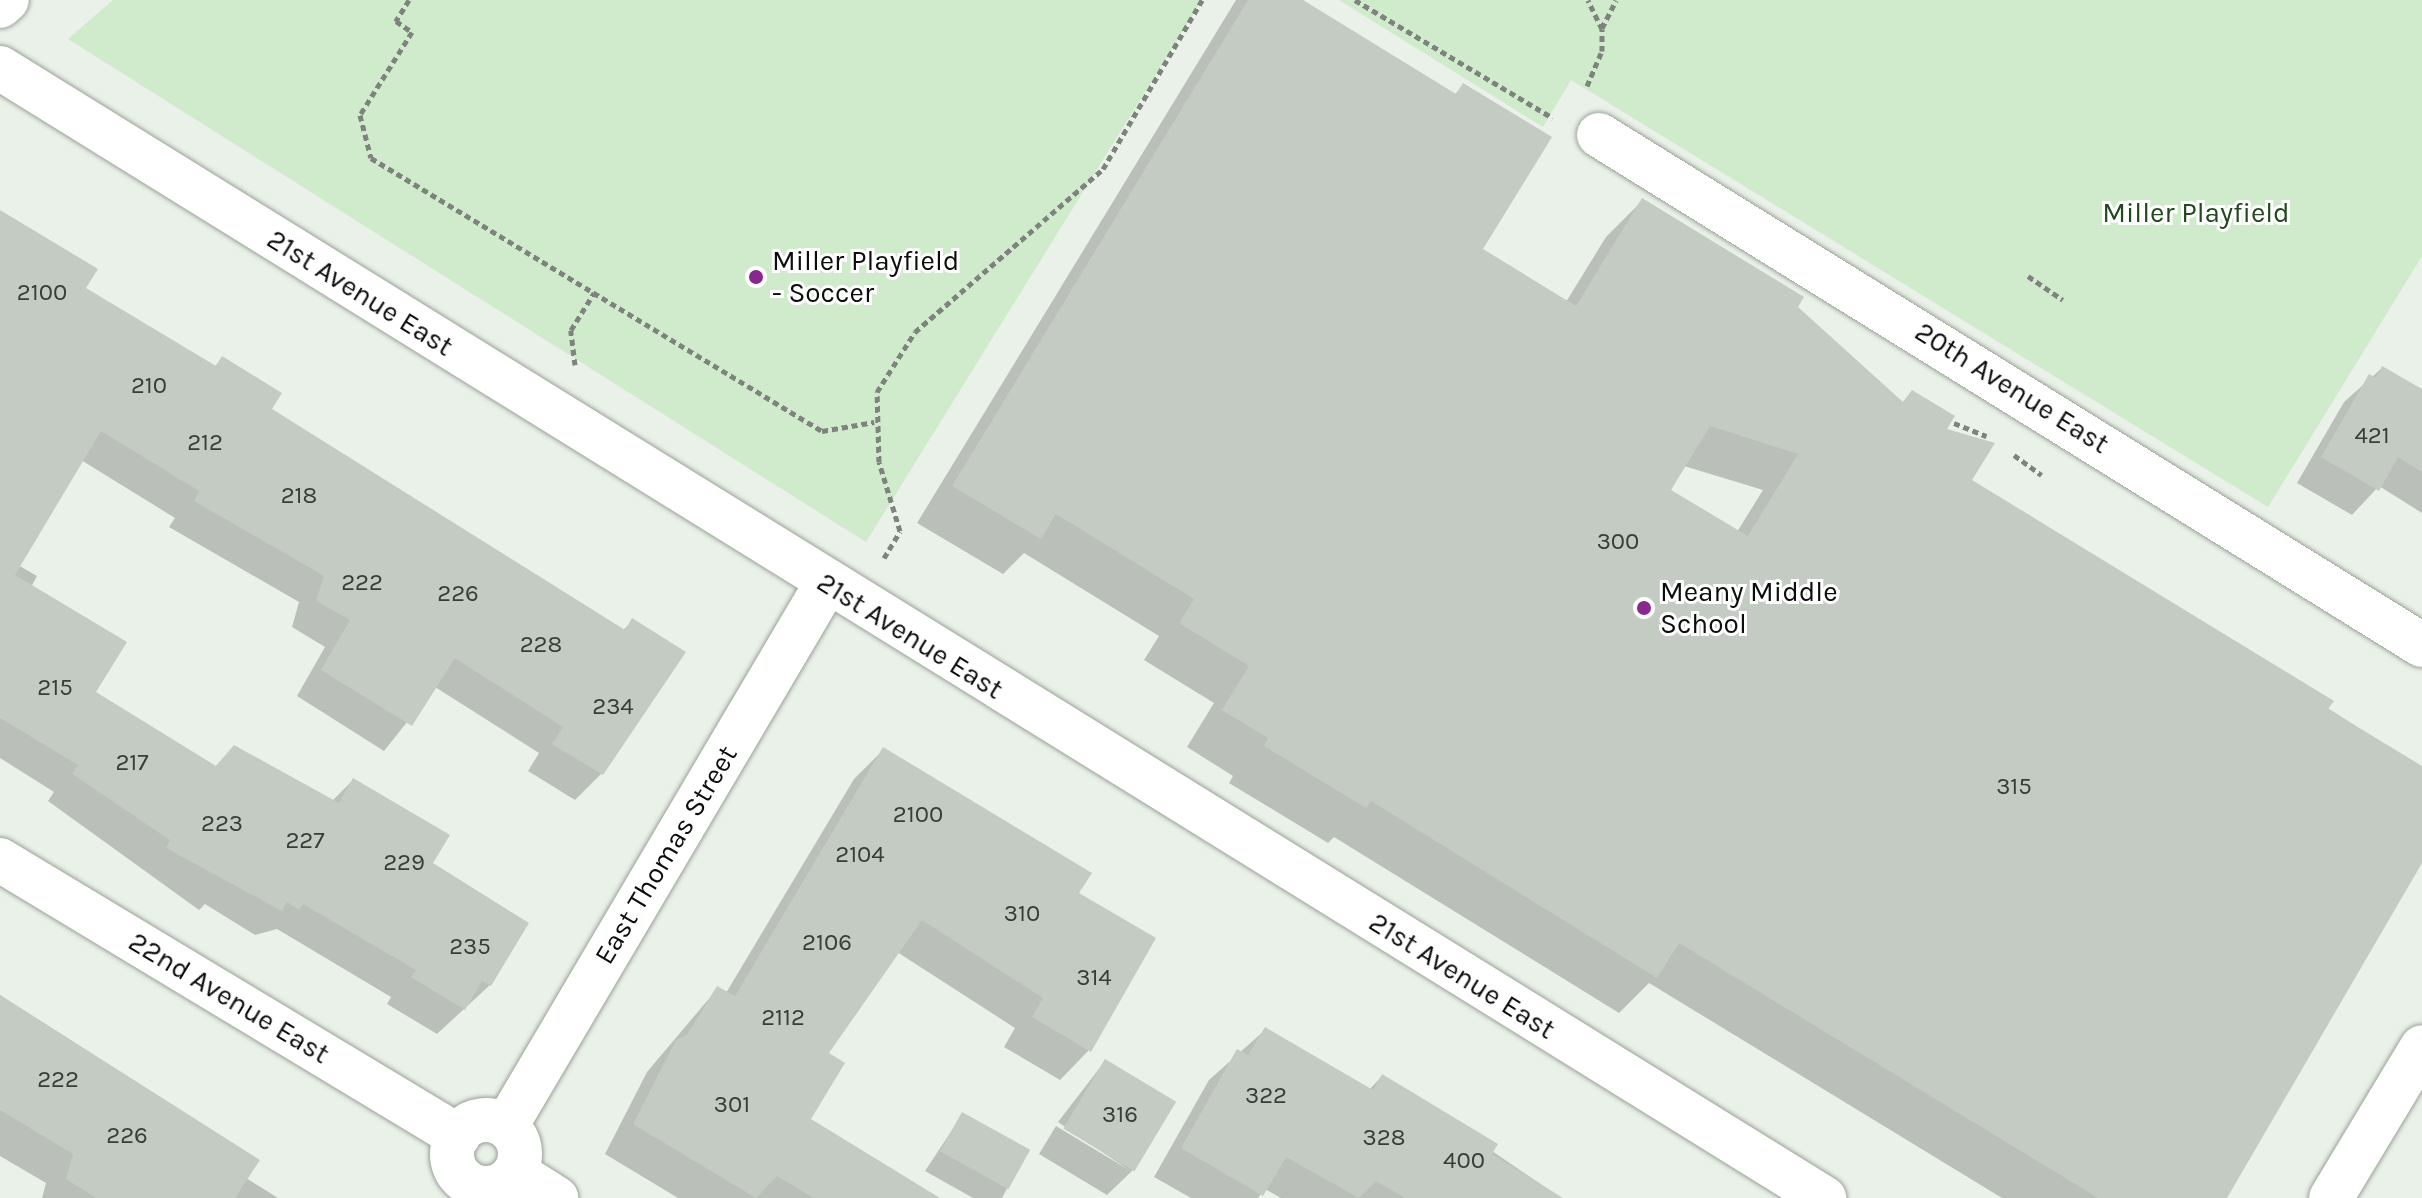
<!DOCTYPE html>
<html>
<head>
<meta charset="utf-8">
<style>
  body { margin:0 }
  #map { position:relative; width:2422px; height:1198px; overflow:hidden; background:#e9f1e8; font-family:Karla,sans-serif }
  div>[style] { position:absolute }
  .green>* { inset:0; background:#d0eacc }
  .shadow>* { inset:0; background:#0003 }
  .building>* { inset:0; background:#c3cbc2; transform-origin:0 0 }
  .path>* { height:5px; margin-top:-2.5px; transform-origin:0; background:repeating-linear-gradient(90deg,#7e837d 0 6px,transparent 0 10px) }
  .roads { filter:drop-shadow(0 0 2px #9aa198) drop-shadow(0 0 2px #9aa198) }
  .minor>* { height:44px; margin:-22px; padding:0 22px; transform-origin:22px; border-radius:22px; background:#fff }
  .minor>.ring { margin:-22px; padding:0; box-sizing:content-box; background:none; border:44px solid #fff; border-radius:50% }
  .dots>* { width:22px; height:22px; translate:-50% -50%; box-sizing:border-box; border:4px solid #fff; border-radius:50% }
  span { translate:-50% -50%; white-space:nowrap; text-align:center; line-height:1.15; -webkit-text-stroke:6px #fff; paint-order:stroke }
  .number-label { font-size:24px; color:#393d39 }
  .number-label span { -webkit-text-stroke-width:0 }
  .park-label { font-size:28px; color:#22481d }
  .poi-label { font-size:28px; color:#0b0e0b }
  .left { translate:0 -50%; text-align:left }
  .street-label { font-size:28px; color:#0b0e0b }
</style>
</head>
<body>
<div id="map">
  <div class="green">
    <div style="clip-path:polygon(113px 0,1202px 0,866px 542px,68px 39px)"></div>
    <div style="clip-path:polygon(1339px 0,2422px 0,2422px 256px,2268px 507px,1571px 80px,1543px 127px)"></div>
  </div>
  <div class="shadow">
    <div style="clip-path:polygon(evenodd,1236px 0,1299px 0,1454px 95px,1463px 86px,1480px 250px,1566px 302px,1606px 237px,1642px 201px,1796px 307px,1902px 403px,1912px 392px,1944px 430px,1969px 481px,2422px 768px,2422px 862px,2223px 1198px,2002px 1198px,1649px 983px,1619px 1013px,1334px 837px,1328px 843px,1229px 783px,1233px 776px,1187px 747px,1214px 703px,1144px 660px,1159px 636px,1024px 553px,1003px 574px,917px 523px,1236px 0,1684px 466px,1763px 490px,1737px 532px,1668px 491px,1684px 466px)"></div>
    <div style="clip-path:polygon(0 212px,84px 289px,214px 367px,222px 359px,270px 410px,622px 631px,633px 621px,601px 774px,575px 800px,528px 771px,539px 753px,435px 687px,384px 751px,297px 696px,325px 647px,292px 627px,299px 602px,169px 527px,175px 518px,81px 460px,18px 565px,37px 576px,31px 587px,93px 693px,214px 768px,234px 747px,332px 801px,353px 780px,430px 864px,490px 985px,437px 1034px,387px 1004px,391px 997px,277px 929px,255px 935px,205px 904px,199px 910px,48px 801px,54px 792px,0 758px)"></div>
    <div style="clip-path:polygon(2382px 368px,2422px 391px,2422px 513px,2379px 486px,2352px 515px,2297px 483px,2344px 402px)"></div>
    <div style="clip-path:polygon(883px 750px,1076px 894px,1089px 1050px,1060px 1080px,1004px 1047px,1015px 1028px,897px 952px,826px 1054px,808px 1120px,919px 1198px,678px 1198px,605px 1154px,647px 1072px,718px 988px,726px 993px,854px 779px)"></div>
    <div style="clip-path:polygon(0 995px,257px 1160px,246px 1178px,278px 1198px,42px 1198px,46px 1183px,0 1156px)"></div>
    <div style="clip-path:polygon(1265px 1030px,1369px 1090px,1382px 1076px,1561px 1198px,1281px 1198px,1265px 1189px,1258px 1198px,1191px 1198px,1154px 1177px,1209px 1080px)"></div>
    <div style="clip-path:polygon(1105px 1061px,1133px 1170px,1107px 1195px,1039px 1154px,1056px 1126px,1129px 1170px,1058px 1122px)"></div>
    <div style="clip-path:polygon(962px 1115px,1027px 1151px,1002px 1198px,973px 1198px,925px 1171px)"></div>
  </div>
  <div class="building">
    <div style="clip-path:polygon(evenodd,1248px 0,1303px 0,1456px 94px,1463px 83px,1552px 137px,1483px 249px,1576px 306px,1642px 198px,1804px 297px,1798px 307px,1903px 402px,1912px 390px,1955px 416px,1947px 429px,1995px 443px,1972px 480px,2334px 701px,2328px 709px,2422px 766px,2422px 863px,2227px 1198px,2098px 1198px,1679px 943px,1657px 978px,1371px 801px,1366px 808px,1264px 746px,1268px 738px,1222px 710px,1249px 666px,1179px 623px,1194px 599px,1056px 514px,1041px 539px,952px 486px,1248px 0,1710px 426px,1798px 454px,1748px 536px,1671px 490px,1710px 426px)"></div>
    <div style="clip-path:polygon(0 210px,98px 269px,86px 288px,216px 366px,222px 356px,282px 393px,272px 409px,625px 630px,632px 618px,686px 652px,603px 775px,552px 744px,563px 727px,455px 658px,412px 726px,321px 670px,350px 620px,316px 601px,324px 576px,194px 501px,199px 491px,101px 431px,15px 575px,127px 642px,96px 692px,216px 766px,234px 745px,339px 803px,353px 778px,450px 835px,433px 863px,529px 923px,491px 986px,482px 981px,465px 1010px,411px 977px,416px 970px,303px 904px,299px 910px,287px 902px,282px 911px,166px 848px,170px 840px,72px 774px,78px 765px,0 718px)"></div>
    <div style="clip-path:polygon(2382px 366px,2422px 389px,2422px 472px,2398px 457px,2379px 491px,2321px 457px,2369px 374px,2376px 378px)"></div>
    <div style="clip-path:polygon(883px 747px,1092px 873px,1079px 893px,1156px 938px,1091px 1052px,1032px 1017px,1043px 998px,922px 920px,829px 1053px,845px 1063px,811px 1119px,940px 1198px,814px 1198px,777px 1176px,756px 1198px,633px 1124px,676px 1040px,687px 1035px,717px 986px,735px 996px)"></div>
    <div style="clip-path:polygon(0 995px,260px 1160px,235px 1198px,96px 1198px,66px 1179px,73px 1154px,0 1110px)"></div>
    <div style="clip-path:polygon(1265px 1027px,1373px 1090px,1382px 1074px,1498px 1144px,1492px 1154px,1563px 1198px,1405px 1198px,1376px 1181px,1359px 1198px,1286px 1157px,1263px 1196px,1181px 1148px,1237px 1049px,1248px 1055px)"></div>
    <div style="left:1105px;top:1059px;width:83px;height:81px;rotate:31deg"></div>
    <div style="left:962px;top:1112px;width:78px;height:45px;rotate:29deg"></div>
  </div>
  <div class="path">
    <div style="left:409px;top:0;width:25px;rotate:122deg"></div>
    <div style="left:396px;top:21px;width:19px;rotate:35deg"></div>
    <div style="left:412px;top:32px;width:98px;rotate:122.1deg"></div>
    <div style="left:360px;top:115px;width:44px;rotate:75.7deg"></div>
    <div style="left:371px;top:158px;width:527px;rotate:31.19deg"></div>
    <div style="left:822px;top:431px;width:53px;rotate:-9.8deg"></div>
    <div style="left:1355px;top:0;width:230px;rotate:30.8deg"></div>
    <div style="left:1602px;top:28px;width:31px;rotate:-63deg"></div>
    <div style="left:1587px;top:86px;width:38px;rotate:-67deg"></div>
    <div style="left:1602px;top:51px;width:22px;rotate:-90deg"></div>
    <div style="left:1602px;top:29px;width:32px;rotate:-116deg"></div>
    <div style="left:2028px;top:276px;width:42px;rotate:34.4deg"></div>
    <div style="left:575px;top:365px;width:35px;rotate:-97deg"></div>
    <div style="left:571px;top:330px;width:44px;rotate:-58.1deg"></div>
    <div style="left:1954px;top:423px;width:35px;rotate:22deg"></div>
    <div style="left:2014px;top:455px;width:34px;rotate:36deg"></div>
    <div style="left:884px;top:558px;width:31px;rotate:-59deg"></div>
    <div style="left:900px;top:531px;width:72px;rotate:-106.9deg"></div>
    <div style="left:879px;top:462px;width:70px;rotate:-91.6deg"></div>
    <div style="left:877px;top:392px;width:71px;rotate:-57.7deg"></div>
    <div style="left:915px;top:332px;width:249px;rotate:-40.9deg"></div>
    <div style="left:1103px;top:169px;width:196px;rotate:-59.6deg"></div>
  </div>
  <div class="roads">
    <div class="minor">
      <div style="left:0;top:6px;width:9px;rotate:-41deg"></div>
      <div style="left:0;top:68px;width:2146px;rotate:31.78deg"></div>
      <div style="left:1599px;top:135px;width:968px;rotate:31.79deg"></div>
      <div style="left:0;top:860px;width:535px;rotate:31.07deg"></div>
      <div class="ring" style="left:452px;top:1120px;width:24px;height:24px"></div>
      <div style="left:506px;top:1126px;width:629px;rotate:-59.44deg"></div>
      <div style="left:515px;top:1172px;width:49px;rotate:32.4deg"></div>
      <div style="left:2331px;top:1198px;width:176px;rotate:-58.9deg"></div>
    </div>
  </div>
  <div class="dots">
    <div style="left:756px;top:277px;background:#882790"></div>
    <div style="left:1644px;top:608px;background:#882790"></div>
  </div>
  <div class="number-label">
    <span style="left:42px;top:293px">2100</span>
    <span style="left:149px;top:386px">210</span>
    <span style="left:2372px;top:436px">421</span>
    <span style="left:205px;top:443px">212</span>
    <span style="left:299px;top:496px">218</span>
    <span style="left:1618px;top:542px">300</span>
    <span style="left:362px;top:583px">222</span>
    <span style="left:458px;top:594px">226</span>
    <span style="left:541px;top:645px">228</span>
    <span style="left:55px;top:688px">215</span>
    <span style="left:613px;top:707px">234</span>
    <span style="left:132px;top:763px">217</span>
    <span style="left:2014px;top:787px">315</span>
    <span style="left:918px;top:815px">2100</span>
    <span style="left:222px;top:824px">223</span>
    <span style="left:305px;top:841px">227</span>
    <span style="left:860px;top:855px">2104</span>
    <span style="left:404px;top:863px">229</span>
    <span style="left:1022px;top:914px">310</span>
    <span style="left:827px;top:943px">2106</span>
    <span style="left:470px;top:947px">235</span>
    <span style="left:1094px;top:978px">314</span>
    <span style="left:783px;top:1018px">2112</span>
    <span style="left:58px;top:1080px">222</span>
    <span style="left:1266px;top:1096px">322</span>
    <span style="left:732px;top:1105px">301</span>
    <span style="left:1120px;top:1115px">316</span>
    <span style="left:127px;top:1136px">226</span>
    <span style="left:1384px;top:1138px">328</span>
    <span style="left:1464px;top:1161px">400</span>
  </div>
  <div class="park-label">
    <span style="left:2196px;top:213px">Miller Playfield</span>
  </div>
  <div class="poi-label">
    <span class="left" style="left:772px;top:277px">Miller Playfield<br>- Soccer</span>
    <span class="left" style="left:1660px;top:608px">Meany Middle<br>School</span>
  </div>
  <div class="street-label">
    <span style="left:360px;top:293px;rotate:32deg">21st Avenue East</span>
    <span style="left:2012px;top:388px;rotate:32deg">20th Avenue East</span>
    <span style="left:910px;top:636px;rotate:32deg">21st Avenue East</span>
    <span style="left:666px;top:855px;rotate:-59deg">East Thomas Street</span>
    <span style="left:1462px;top:976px;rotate:32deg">21st Avenue East</span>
    <span style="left:229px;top:998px;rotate:31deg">22nd Avenue East</span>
  </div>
</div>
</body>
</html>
